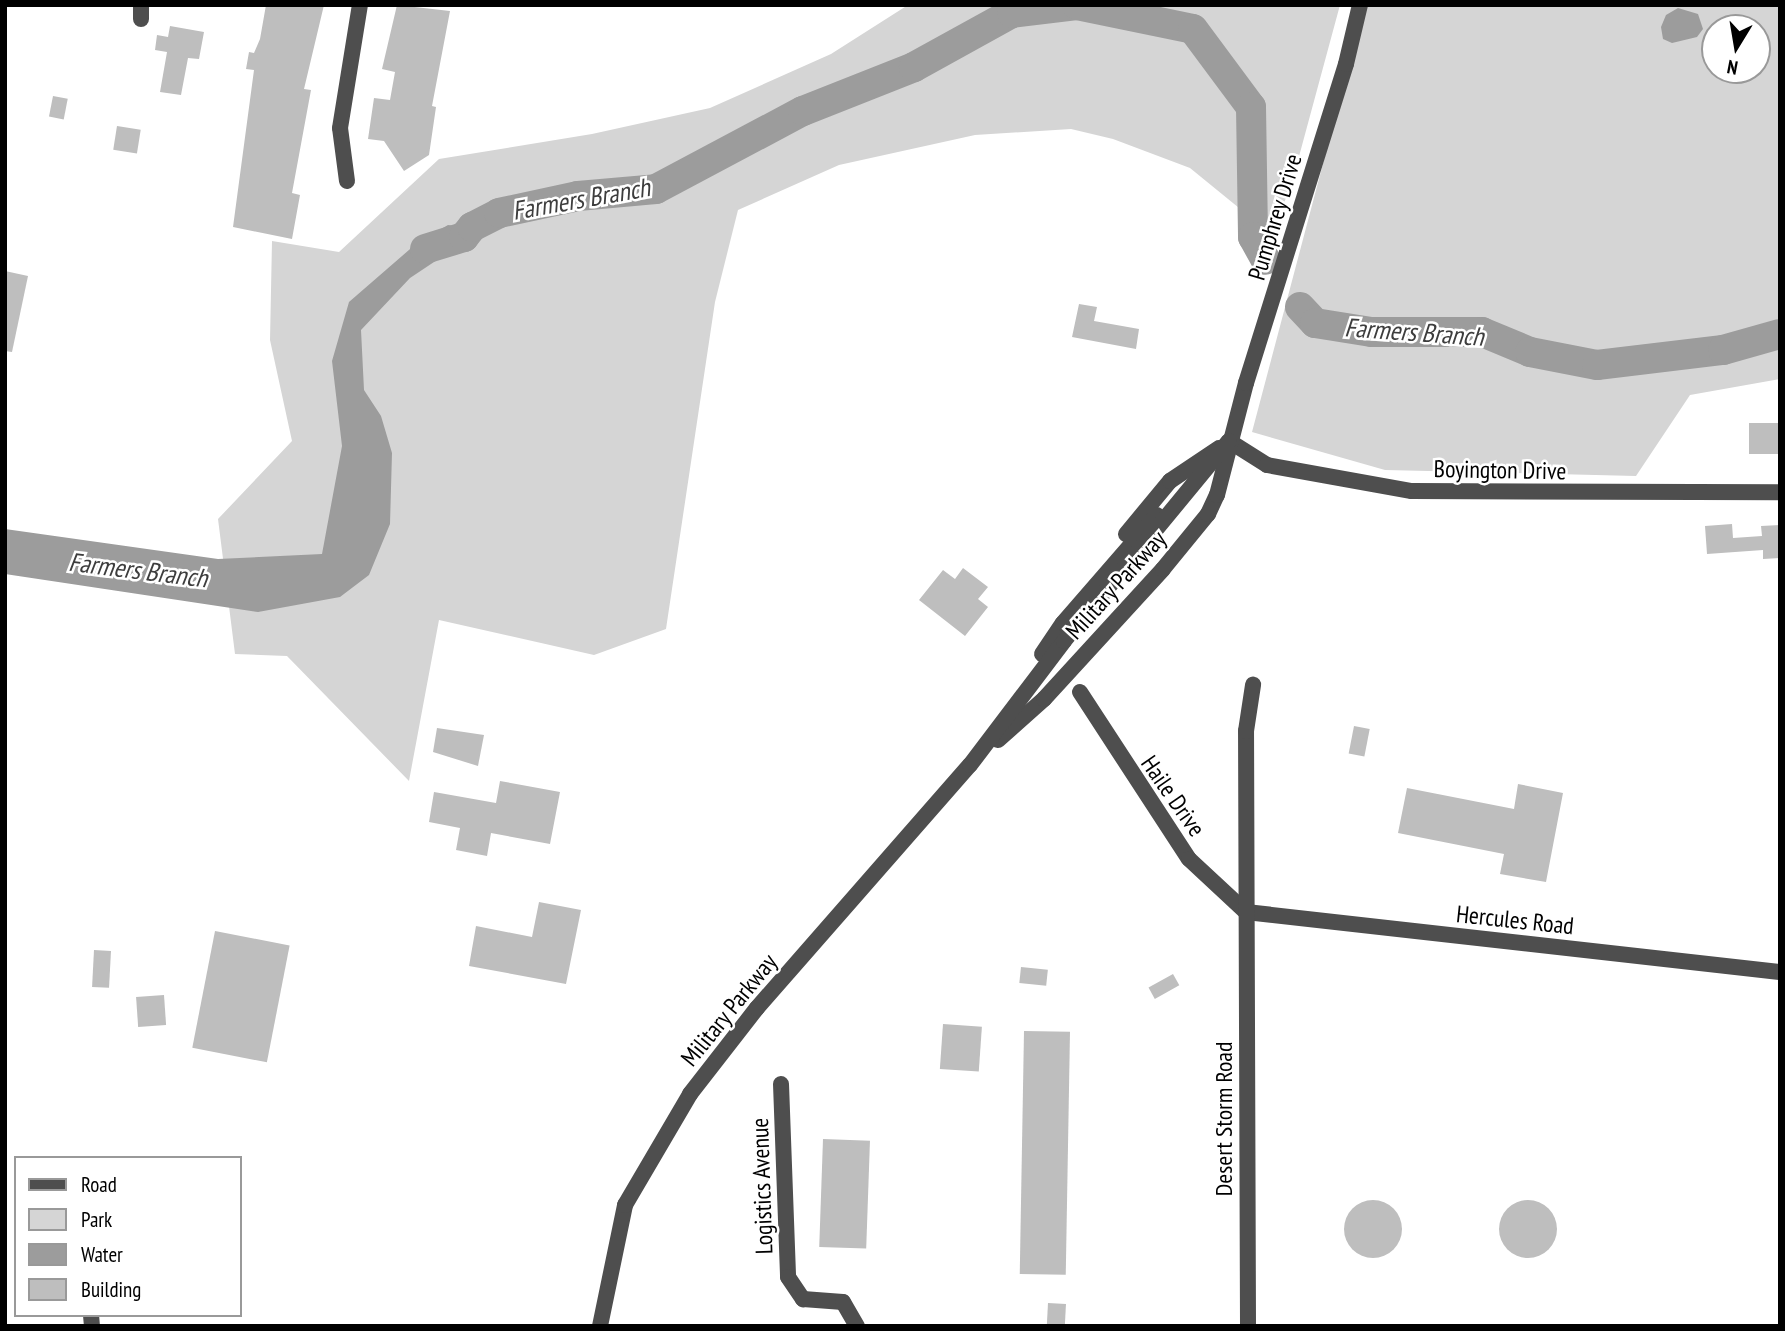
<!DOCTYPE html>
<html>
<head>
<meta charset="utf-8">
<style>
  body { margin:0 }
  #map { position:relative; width:1785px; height:1331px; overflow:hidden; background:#fff; font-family:"PT Sans Narrow",sans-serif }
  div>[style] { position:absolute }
  .green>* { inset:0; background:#d5d5d5 }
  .water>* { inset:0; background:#9c9c9c }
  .stream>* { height:5px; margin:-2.5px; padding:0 2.5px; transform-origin:2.5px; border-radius:2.5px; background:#9c9c9c }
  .river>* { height:30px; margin:-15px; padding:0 15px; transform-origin:15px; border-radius:15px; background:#9c9c9c }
  .building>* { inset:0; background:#bebebe; transform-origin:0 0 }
  .round { border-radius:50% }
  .minor>* { height:16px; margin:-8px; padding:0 8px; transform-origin:8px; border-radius:8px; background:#4e4e4e }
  span { translate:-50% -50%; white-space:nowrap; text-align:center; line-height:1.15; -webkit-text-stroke:5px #fff; paint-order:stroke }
  .street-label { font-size:24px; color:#000 }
  .water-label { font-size:26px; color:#3d3d3d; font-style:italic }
  .frame { position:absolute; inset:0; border:7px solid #000; pointer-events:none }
  .legend { position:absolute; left:14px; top:1156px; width:228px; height:161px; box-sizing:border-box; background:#fff; border:2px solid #999; margin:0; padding:9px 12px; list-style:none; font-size:21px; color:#000 }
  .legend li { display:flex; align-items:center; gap:14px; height:35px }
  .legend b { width:35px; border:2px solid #999 }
  .north { position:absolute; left:1701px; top:14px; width:70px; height:70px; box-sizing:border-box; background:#fff; border:2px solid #999; border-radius:50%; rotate:191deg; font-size:19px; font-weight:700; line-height:28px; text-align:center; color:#000 }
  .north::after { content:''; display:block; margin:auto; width:24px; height:32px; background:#000; clip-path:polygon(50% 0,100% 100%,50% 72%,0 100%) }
</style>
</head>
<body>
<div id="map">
  <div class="green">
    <div style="clip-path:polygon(908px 5px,1340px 5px,1291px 186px,1271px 234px,1190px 168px,1113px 139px,1071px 129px,975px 135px,839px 165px,738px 210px,715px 302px,666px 629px,594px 655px,439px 620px,409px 781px,287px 656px,235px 654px,218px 519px,292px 441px,270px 340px,272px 241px,339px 252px,439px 159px,592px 134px,710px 108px,831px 54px)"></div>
    <div style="clip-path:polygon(evenodd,1365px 5px,1780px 5px,1780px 379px,1690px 395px,1636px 476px,1385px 470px,1252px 432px,1365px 5px,1715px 28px,1757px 28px,1757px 70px,1715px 70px,1715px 28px)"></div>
  </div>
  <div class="water">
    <div style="clip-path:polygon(1678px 8px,1698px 14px,1703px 29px,1697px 37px,1672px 43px,1663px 39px,1661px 27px,1666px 15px)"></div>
    <div style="clip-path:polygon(448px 225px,467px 228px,461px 244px,410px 278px,361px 330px,364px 390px,381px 416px,392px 453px,390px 524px,369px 575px,340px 597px,258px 612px,5px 574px,5px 529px,218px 559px,322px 554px,342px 446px,332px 361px,349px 302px,417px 243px)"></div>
  </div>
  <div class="stream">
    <div style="left:1012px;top:13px;width:13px;rotate:-39deg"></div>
  </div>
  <div class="river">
    <div style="left:425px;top:249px;width:41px;rotate:-17.1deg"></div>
    <div style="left:464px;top:237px;width:13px;rotate:-51deg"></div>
    <div style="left:472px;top:227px;width:30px;rotate:-27deg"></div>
    <div style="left:499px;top:213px;width:81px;rotate:-12.1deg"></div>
    <div style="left:578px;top:196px;width:78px;rotate:-5.1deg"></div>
    <div style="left:656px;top:189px;width:166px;rotate:-28deg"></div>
    <div style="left:803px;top:111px;width:119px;rotate:-21.6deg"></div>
    <div style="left:914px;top:67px;width:112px;rotate:-28.9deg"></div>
    <div style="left:1012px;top:13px;width:65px;rotate:-7deg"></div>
    <div style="left:1077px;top:5px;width:118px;rotate:11.7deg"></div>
    <div style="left:1193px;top:29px;width:97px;rotate:53.4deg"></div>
    <div style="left:1251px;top:107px;width:130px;rotate:89.1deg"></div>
    <div style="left:1253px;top:237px;width:26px;rotate:61deg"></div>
    <div style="left:1300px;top:307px;width:22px;rotate:47deg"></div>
    <div style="left:1315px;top:323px;width:57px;rotate:9.1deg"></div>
    <div style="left:1371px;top:332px;width:111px"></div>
    <div style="left:1482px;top:332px;width:52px;rotate:22.6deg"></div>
    <div style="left:1530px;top:352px;width:68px;rotate:11deg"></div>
    <div style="left:1597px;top:365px;width:127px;rotate:-6.8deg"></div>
    <div style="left:1723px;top:350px;width:59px;rotate:-15.7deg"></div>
  </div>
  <div class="building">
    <div style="clip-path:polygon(266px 5px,324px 5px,304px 89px,311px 90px,292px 193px,300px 195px,292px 239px,233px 227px,254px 70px,246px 69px,249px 52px,254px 53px,260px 39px)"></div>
    <div style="clip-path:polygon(397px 5px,450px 11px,432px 106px,436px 107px,429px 155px,404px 171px,384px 141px,368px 139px,374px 98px,390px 100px,395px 72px,382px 69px)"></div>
    <div style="clip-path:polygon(170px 26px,204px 32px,199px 59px,188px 58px,181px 95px,160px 92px,167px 52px,155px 50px,157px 35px,168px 37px)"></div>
    <div style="left:53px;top:96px;width:15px;height:21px;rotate:11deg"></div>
    <div style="left:117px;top:126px;width:24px;height:24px;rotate:9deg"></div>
    <div style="clip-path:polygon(5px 271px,28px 276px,12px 352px,5px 351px)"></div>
    <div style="clip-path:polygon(1079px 304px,1097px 307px,1094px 321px,1139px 329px,1136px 349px,1072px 337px)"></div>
    <div style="left:1780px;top:423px;width:31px;height:31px;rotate:90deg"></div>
    <div style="clip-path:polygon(1732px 524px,1733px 538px,1762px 536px,1761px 526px,1780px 525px,1780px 558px,1763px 559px,1763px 550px,1707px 554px,1705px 526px)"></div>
    <div style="clip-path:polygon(963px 568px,988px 587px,978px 599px,988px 607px,965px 636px,919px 600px,943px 570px,955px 579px)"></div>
    <div style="left:1354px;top:726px;width:16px;height:28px;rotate:11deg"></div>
    <div style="clip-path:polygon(437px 728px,484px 735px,478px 766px,433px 752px)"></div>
    <div style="clip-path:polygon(500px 781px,560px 792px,550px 844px,491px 833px,487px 856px,456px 850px,460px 828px,429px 822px,434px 792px,496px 803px)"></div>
    <div style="clip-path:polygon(1518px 784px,1563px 793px,1546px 882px,1500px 874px,1504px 854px,1398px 833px,1407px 788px,1514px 809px)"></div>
    <div style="clip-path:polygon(539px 902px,581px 910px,566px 984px,469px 966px,476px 926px,532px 937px)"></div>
    <div style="left:215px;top:931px;width:76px;height:119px;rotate:11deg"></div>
    <div style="left:94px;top:950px;width:17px;height:37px;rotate:3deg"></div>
    <div style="left:1021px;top:967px;width:27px;height:16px;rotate:6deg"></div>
    <div style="left:1173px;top:974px;width:13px;height:28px;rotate:61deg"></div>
    <div style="left:164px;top:995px;width:30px;height:28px;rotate:86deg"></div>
    <div style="left:943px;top:1024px;width:39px;height:45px;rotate:4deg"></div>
    <div style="left:1024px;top:1031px;width:46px;height:243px;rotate:1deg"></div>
    <div style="left:823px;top:1139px;width:47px;height:108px;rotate:2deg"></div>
    <div class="round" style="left:1499px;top:1200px;width:58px;height:58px"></div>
    <div class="round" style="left:1344px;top:1200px;width:58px;height:58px"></div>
    <div style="left:1048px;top:1303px;width:18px;height:21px;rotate:3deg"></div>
  </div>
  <div class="minor">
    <div style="left:141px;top:19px;width:14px;rotate:-90deg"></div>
    <div style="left:347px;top:181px;width:53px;rotate:-97.5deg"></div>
    <div style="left:340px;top:128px;width:125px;rotate:-80.8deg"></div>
    <div style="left:1229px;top:441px;width:45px;rotate:32.3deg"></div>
    <div style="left:1267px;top:465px;width:147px;rotate:10.2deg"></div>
    <div style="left:1412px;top:491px;width:368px;rotate:0.2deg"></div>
    <div style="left:1126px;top:534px;width:69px;rotate:-50.3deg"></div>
    <div style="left:1170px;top:481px;width:59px;rotate:-34deg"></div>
    <div style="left:1042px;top:654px;width:37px;rotate:-56deg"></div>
    <div style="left:1063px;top:623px;width:143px;rotate:-49deg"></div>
    <div style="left:1080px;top:692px;width:199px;rotate:56.9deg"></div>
    <div style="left:1189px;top:859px;width:78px;rotate:42.9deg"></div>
    <div style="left:1246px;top:912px;width:537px;rotate:6.41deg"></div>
    <div style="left:998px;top:740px;width:62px;rotate:-41.7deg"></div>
    <div style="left:1044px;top:699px;width:176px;rotate:-47.5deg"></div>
    <div style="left:1163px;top:569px;width:71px;rotate:-50.7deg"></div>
    <div style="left:1208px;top:514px;width:21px;rotate:-65deg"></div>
    <div style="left:1217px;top:495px;width:116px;rotate:-75.5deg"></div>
    <div style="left:1246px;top:383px;width:334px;rotate:-72.6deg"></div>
    <div style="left:1346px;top:64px;width:61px;rotate:-76.7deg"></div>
    <div style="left:781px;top:1084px;width:193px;rotate:87.9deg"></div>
    <div style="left:788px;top:1277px;width:27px;rotate:56deg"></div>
    <div style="left:803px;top:1299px;width:40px;rotate:4.3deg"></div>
    <div style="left:843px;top:1302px;width:28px;rotate:60deg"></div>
    <div style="left:91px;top:1315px;width:11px;rotate:85deg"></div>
    <div style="left:600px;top:1326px;width:124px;rotate:-78.3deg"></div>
    <div style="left:625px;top:1205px;width:129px;rotate:-59.6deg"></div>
    <div style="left:690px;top:1094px;width:109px;rotate:-52.1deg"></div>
    <div style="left:757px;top:1008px;width:323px;rotate:-48.8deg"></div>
    <div style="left:970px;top:765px;width:156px;rotate:-52.8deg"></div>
    <div style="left:1064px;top:641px;width:259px;rotate:-50.5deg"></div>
    <div style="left:1248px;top:1326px;width:595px;rotate:-90.19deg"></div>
    <div style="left:1246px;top:731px;width:47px;rotate:-81.3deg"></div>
  </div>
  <div class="street-label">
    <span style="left:1275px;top:217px;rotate:-73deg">Pumphrey Drive</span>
    <span style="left:1500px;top:470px;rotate:1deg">Boyington Drive</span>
    <span style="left:1116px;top:585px;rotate:-48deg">Military Parkway</span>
    <span style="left:1173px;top:796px;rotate:55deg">Haile Drive</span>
    <span style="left:1515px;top:920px;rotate:6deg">Hercules Road</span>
    <span style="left:729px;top:1010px;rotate:-51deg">Military Parkway</span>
    <span style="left:1224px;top:1119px;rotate:-90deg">Desert Storm Road</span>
    <span style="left:762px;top:1186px;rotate:-92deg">Logistics Avenue</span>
  </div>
  <div class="water-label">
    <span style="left:581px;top:199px;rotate:-10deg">Farmers Branch</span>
    <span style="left:1414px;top:332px;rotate:4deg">Farmers Branch</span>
    <span style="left:138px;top:570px;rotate:7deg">Farmers Branch</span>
  </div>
  <div class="frame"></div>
  <ul class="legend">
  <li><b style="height:9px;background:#4e4e4e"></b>Road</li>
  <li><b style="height:19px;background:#d5d5d5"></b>Park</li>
  <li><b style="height:19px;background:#9c9c9c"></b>Water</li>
  <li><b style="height:19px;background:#bebebe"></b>Building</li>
  </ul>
  <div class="north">N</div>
</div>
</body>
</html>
